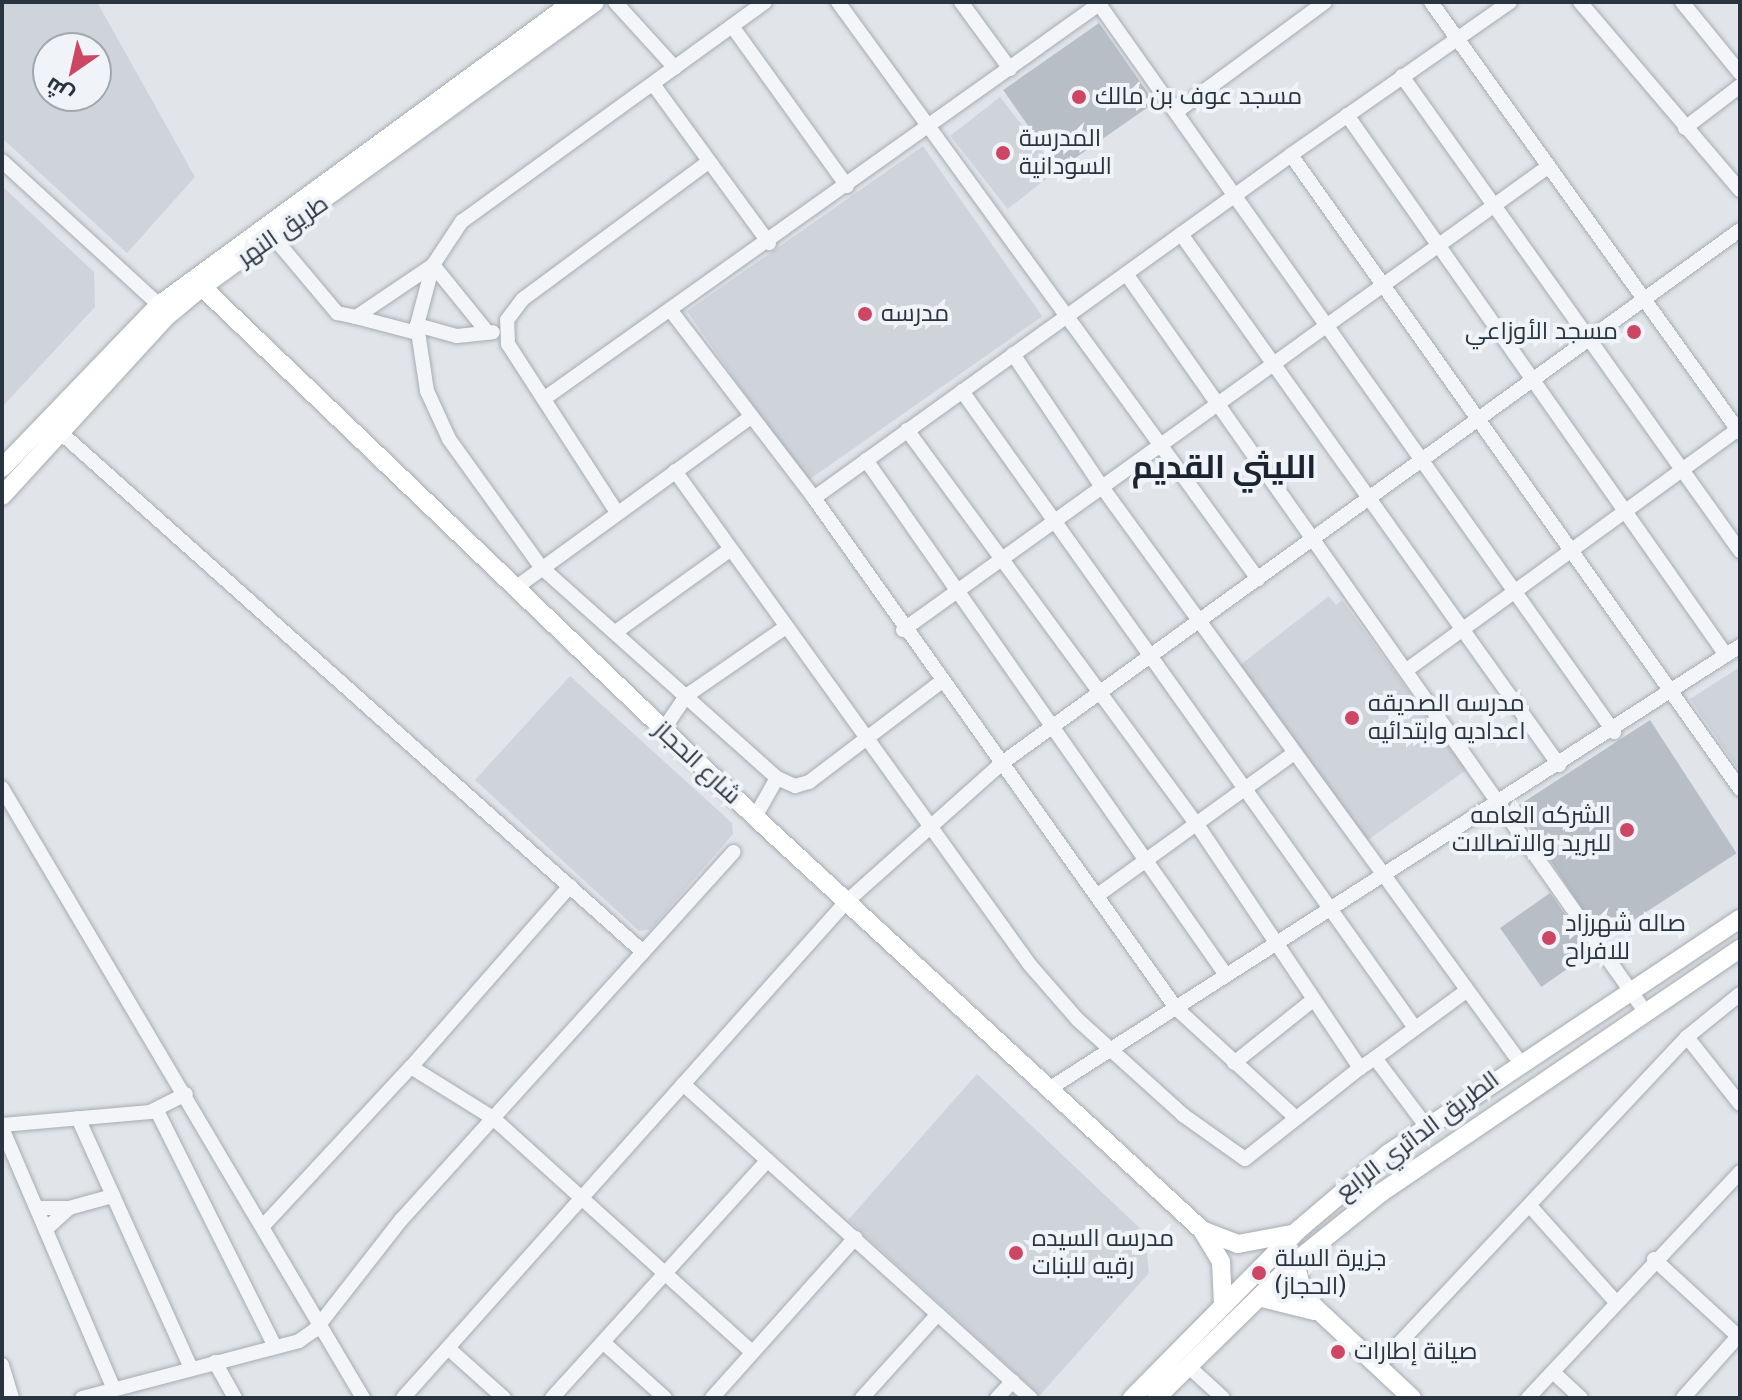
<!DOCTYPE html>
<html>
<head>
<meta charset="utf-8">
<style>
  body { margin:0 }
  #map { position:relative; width:1742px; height:1400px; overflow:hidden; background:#e1e5e9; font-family:"Fira Sans",Cairo,sans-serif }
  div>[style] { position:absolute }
  .built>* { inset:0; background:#cfd4db; transform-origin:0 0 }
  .building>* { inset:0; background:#b8bec6; transform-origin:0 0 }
  .roads { filter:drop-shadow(0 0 2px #a6acb3) drop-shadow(0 0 2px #a6acb3) }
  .minor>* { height:14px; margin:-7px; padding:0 7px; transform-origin:7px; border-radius:7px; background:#f3f5f8 }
  .major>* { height:18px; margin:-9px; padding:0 9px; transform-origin:9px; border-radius:9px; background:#fff }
  .dots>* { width:22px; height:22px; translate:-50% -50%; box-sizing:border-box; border:4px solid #f0f3f7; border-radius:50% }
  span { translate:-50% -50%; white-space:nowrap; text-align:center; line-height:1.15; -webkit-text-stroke:8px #f0f3f7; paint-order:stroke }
  .poi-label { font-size:24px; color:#293441 }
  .left { translate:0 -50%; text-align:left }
  .right { translate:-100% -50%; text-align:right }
  .street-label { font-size:24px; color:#293441 }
  .district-label { font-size:32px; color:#1b2532; font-weight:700 }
  .frame { position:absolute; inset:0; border:4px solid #293441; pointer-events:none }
  .north { position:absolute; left:32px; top:32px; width:80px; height:80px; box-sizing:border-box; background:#f0f3f7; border:2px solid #a0a7ae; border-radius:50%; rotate:214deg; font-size:22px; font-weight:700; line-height:32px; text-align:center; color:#293441 }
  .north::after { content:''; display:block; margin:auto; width:28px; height:36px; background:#cd4765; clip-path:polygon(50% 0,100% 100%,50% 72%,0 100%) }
</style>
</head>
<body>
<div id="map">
  <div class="built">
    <div style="clip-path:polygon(evenodd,2px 2px,97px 2px,195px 177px,127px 253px,2px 138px,2px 2px,96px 48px,96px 96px,48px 96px,48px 48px,96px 48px)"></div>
    <div style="left:1000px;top:97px;width:93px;height:63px;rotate:52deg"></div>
    <div style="left:923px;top:146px;width:208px;height:288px;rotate:55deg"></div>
    <div style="clip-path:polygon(2px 186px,94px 272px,95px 307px,2px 407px)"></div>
    <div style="clip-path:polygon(1329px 596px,1336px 605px,1342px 600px,1466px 770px,1365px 842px,1240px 665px)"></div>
    <div style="clip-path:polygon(1740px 667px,1740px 772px,1690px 699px)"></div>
    <div style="clip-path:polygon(570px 676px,732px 823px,733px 834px,651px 929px,639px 931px,475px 780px)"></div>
    <div style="clip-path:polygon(977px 1074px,1145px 1233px,1149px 1273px,1040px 1395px,848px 1220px)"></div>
  </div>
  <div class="building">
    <div style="left:1099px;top:23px;width:97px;height:117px;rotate:55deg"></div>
    <div style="left:1650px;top:720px;width:159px;height:160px;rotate:57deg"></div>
    <div style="left:1550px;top:893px;width:72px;height:61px;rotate:55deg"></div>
  </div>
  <div class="roads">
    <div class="minor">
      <div style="left:615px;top:2px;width:89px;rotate:47.7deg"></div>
      <div style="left:765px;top:2px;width:374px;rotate:144.1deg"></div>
      <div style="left:462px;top:221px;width:53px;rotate:123.4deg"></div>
      <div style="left:433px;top:265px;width:62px;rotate:104.9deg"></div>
      <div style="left:417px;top:325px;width:67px;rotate:81.4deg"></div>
      <div style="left:427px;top:391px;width:53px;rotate:65.4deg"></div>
      <div style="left:449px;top:439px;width:158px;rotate:54.3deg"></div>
      <div style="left:541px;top:567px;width:317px;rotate:41.8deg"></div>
      <div style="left:777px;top:778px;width:20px;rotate:24deg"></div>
      <div style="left:795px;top:786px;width:15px;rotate:-16deg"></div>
      <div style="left:809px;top:782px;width:167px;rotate:-37.2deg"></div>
      <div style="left:838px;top:2px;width:714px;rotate:53.95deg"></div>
      <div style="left:961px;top:2px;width:83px;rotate:53.8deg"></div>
      <div style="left:1431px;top:2px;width:530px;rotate:54.36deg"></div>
      <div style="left:1510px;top:2px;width:267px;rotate:145.1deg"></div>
      <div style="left:1291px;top:155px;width:777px;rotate:54.69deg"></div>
      <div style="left:1580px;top:2px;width:247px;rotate:49.6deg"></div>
      <div style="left:1682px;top:2px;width:92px;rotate:50.8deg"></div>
      <div style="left:1099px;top:4px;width:892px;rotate:54.72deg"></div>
      <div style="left:732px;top:26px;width:197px;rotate:54.3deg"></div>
      <div style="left:1402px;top:76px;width:583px;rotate:54.57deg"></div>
      <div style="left:653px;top:84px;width:197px;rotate:53.9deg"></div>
      <div style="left:1176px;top:112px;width:185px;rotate:-36.4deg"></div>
      <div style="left:1347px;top:115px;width:660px;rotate:54.94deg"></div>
      <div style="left:1685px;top:128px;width:69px;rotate:-37.4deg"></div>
      <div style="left:2px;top:161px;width:213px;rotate:42.5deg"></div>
      <div style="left:1181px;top:234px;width:652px;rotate:54.55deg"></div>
      <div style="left:275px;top:239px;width:97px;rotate:50deg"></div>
      <div style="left:337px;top:313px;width:19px;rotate:12deg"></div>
      <div style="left:356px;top:317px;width:93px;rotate:-34deg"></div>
      <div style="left:433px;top:265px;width:87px;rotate:51deg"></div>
      <div style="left:1127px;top:275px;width:899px;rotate:54.88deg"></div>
      <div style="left:672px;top:312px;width:234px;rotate:52.6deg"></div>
      <div style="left:814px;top:498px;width:625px;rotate:54.63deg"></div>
      <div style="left:1176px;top:1008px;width:163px;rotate:42.5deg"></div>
      <div style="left:356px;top:317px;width:63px;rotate:14.7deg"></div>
      <div style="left:417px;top:325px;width:41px;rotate:15.4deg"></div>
      <div style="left:457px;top:336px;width:36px;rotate:-6deg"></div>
      <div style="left:1013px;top:354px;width:160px;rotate:56.2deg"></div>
      <div style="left:1102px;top:487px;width:709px;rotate:54deg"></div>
      <div style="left:962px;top:391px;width:782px;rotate:54.58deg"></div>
      <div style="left:545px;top:398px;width:683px;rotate:-35.41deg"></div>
      <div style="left:907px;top:430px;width:488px;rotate:53.7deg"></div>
      <div style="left:1196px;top:823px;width:295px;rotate:56.2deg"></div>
      <div style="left:1360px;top:1068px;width:18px;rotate:-34deg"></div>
      <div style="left:1375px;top:1058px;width:85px;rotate:53.1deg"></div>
      <div style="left:60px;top:432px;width:781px;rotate:41.73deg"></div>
      <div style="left:866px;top:460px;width:628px;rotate:55.05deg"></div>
      <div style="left:675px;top:471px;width:608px;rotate:54.3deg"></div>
      <div style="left:1030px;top:965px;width:73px;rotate:48.9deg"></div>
      <div style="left:1078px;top:1020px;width:142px;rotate:42.1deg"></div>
      <div style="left:1183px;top:1115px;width:76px;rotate:35.4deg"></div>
      <div style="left:1245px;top:1159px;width:147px;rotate:-38.4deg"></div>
      <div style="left:814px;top:498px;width:588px;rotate:-35.72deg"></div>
      <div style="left:616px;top:511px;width:199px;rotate:-122.9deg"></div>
      <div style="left:508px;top:344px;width:24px;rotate:-92deg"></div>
      <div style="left:507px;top:320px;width:26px;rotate:-53deg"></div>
      <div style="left:523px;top:299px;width:230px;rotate:-36.5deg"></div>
      <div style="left:514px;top:589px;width:293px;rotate:-36deg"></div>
      <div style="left:903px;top:630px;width:795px;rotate:-35.69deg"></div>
      <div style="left:617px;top:631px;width:140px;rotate:-35.7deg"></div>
      <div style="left:1408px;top:669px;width:407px;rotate:-36deg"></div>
      <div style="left:663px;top:730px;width:41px;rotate:-55.9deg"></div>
      <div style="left:686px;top:696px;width:121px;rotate:-34.6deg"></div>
      <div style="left:2px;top:788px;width:709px;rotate:59.38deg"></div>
      <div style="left:755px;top:817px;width:45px;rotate:-60.6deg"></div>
      <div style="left:1098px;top:895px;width:242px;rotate:-35.9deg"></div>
      <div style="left:1687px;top:1037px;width:85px;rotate:51.7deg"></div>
      <div style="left:1375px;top:1058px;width:112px;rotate:-36.3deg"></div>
      <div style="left:1234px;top:1063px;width:101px;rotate:-38.6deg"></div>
      <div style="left:411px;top:1067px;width:241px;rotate:-48.7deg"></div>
      <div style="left:683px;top:1084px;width:469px;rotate:42.1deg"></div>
      <div style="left:1049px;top:1089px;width:821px;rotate:-32.66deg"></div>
      <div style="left:157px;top:1111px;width:264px;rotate:63.4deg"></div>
      <div style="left:78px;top:1118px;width:274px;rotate:65.7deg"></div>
      <div style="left:2px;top:1125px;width:149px;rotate:-5deg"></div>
      <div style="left:150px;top:1112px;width:40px;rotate:-26.6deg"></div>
      <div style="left:2px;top:1128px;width:284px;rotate:66.8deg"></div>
      <div style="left:1530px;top:1206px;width:126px;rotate:48.2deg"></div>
      <div style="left:37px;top:1208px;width:32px"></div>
      <div style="left:69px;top:1208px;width:46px;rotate:-15.3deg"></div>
      <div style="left:263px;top:1226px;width:217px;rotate:-47.1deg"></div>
      <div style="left:411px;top:1067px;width:97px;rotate:31.9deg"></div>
      <div style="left:493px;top:1118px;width:349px;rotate:42.1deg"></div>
      <div style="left:47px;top:1228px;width:30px;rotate:-42deg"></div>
      <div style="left:1654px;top:1259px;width:117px;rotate:42.6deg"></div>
      <div style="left:604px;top:1343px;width:82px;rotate:42deg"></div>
      <div style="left:448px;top:1348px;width:75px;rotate:41.8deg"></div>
      <div style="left:215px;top:1362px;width:41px;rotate:60.9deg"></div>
      <div style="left:2px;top:1365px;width:34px;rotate:73deg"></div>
      <div style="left:1188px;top:1366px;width:47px;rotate:42.4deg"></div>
      <div style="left:1377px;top:1367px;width:453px;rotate:-46.8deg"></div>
      <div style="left:1687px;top:1037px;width:68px;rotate:-39.1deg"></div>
      <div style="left:1553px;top:1372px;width:38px;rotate:43deg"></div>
      <div style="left:82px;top:1398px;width:224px;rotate:-14.7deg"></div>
      <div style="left:299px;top:1341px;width:19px;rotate:-35deg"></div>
      <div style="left:315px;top:1330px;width:140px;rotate:-52deg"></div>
      <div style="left:401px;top:1220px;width:496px;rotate:-47.9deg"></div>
      <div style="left:403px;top:1398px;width:665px;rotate:-48.23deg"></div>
      <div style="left:846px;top:902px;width:209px;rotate:-41.7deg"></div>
      <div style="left:1002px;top:763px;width:910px;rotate:-35.84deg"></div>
      <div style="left:552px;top:1398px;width:321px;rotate:-47.8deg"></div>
      <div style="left:712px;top:1398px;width:215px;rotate:-48.2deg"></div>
      <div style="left:862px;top:1398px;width:113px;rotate:-47.9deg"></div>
      <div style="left:997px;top:1398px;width:23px;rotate:-47deg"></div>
      <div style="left:1528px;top:1398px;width:310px;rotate:-46.8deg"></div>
      <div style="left:1683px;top:1398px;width:86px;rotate:-48.3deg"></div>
    </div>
    <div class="major">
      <div style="left:202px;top:287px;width:766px;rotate:43.78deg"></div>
      <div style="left:755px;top:817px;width:609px;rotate:42.74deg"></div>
      <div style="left:1202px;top:1230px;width:37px;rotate:59deg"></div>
      <div style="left:1221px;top:1262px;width:43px;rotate:87.3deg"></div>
      <div style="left:2px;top:468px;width:226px;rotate:-46.1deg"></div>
      <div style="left:159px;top:305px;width:513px;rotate:-36.2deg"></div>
      <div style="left:2px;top:496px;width:244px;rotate:-47.5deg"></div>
      <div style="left:167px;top:316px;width:45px;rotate:-39.6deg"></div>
      <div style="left:202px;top:287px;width:485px;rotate:-35.9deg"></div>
      <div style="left:1204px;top:1231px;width:36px;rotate:21deg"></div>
      <div style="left:1238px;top:1244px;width:54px;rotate:-10.7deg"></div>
      <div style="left:1295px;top:1262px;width:36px;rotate:76deg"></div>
      <div style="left:1304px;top:1297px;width:148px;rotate:43.1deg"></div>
      <div style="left:1262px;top:1298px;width:54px;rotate:14deg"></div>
      <div style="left:1132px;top:1398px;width:235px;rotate:-45.3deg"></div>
      <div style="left:1297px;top:1231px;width:121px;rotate:-40.3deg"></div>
      <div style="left:1389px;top:1153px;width:422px;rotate:-33.7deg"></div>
      <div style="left:1156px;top:1398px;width:194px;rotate:-44.4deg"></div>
      <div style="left:1295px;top:1262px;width:112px;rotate:-38.8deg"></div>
      <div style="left:1382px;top:1192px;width:433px;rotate:-34.2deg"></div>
    </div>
  </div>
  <div class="dots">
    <div style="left:1079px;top:97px;background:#cd4765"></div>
    <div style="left:1003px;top:153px;background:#cd4765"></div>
    <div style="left:865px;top:314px;background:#cd4765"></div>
    <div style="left:1634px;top:332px;background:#cd4765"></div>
    <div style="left:1352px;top:718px;background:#cd4765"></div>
    <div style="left:1627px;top:830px;background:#cd4765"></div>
    <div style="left:1549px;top:938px;background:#cd4765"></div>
    <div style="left:1016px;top:1253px;background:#cd4765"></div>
    <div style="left:1259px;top:1273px;background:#cd4765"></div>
    <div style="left:1338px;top:1352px;background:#cd4765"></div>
  </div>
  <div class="poi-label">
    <span class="left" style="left:1095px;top:97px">مسجد عوف بن مالك</span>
    <span class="left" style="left:1019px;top:153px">المدرسة<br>السودانية</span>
    <span class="left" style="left:881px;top:314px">مدرسه</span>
    <span class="right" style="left:1618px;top:332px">مسجد الأوزاعي</span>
    <span class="left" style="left:1368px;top:718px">مدرسه الصديقه<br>اعداديه وابتدائيه</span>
    <span class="right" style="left:1611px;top:830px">الشركه العامه<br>للبريد والاتصالات</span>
    <span class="left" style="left:1565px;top:938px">صاله شهرزاد<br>للافراح</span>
    <span class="left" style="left:1032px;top:1253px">مدرسه السيده<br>رقيه للبنات</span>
    <span class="left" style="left:1275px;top:1273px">جزيرة السلة<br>(الحجاز)</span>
    <span class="left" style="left:1354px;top:1352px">صيانة إطارات</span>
  </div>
  <div class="street-label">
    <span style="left:283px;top:231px;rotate:-35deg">طريق النهر</span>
    <span style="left:697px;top:763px;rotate:43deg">شارع الحجاز</span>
    <span style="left:1418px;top:1136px;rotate:-37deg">الطريق الدائري الرابع</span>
  </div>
  <div class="district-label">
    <span style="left:1224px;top:467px">الليثي القديم</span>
  </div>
  <div class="frame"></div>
  <div class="north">ش</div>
</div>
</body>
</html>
